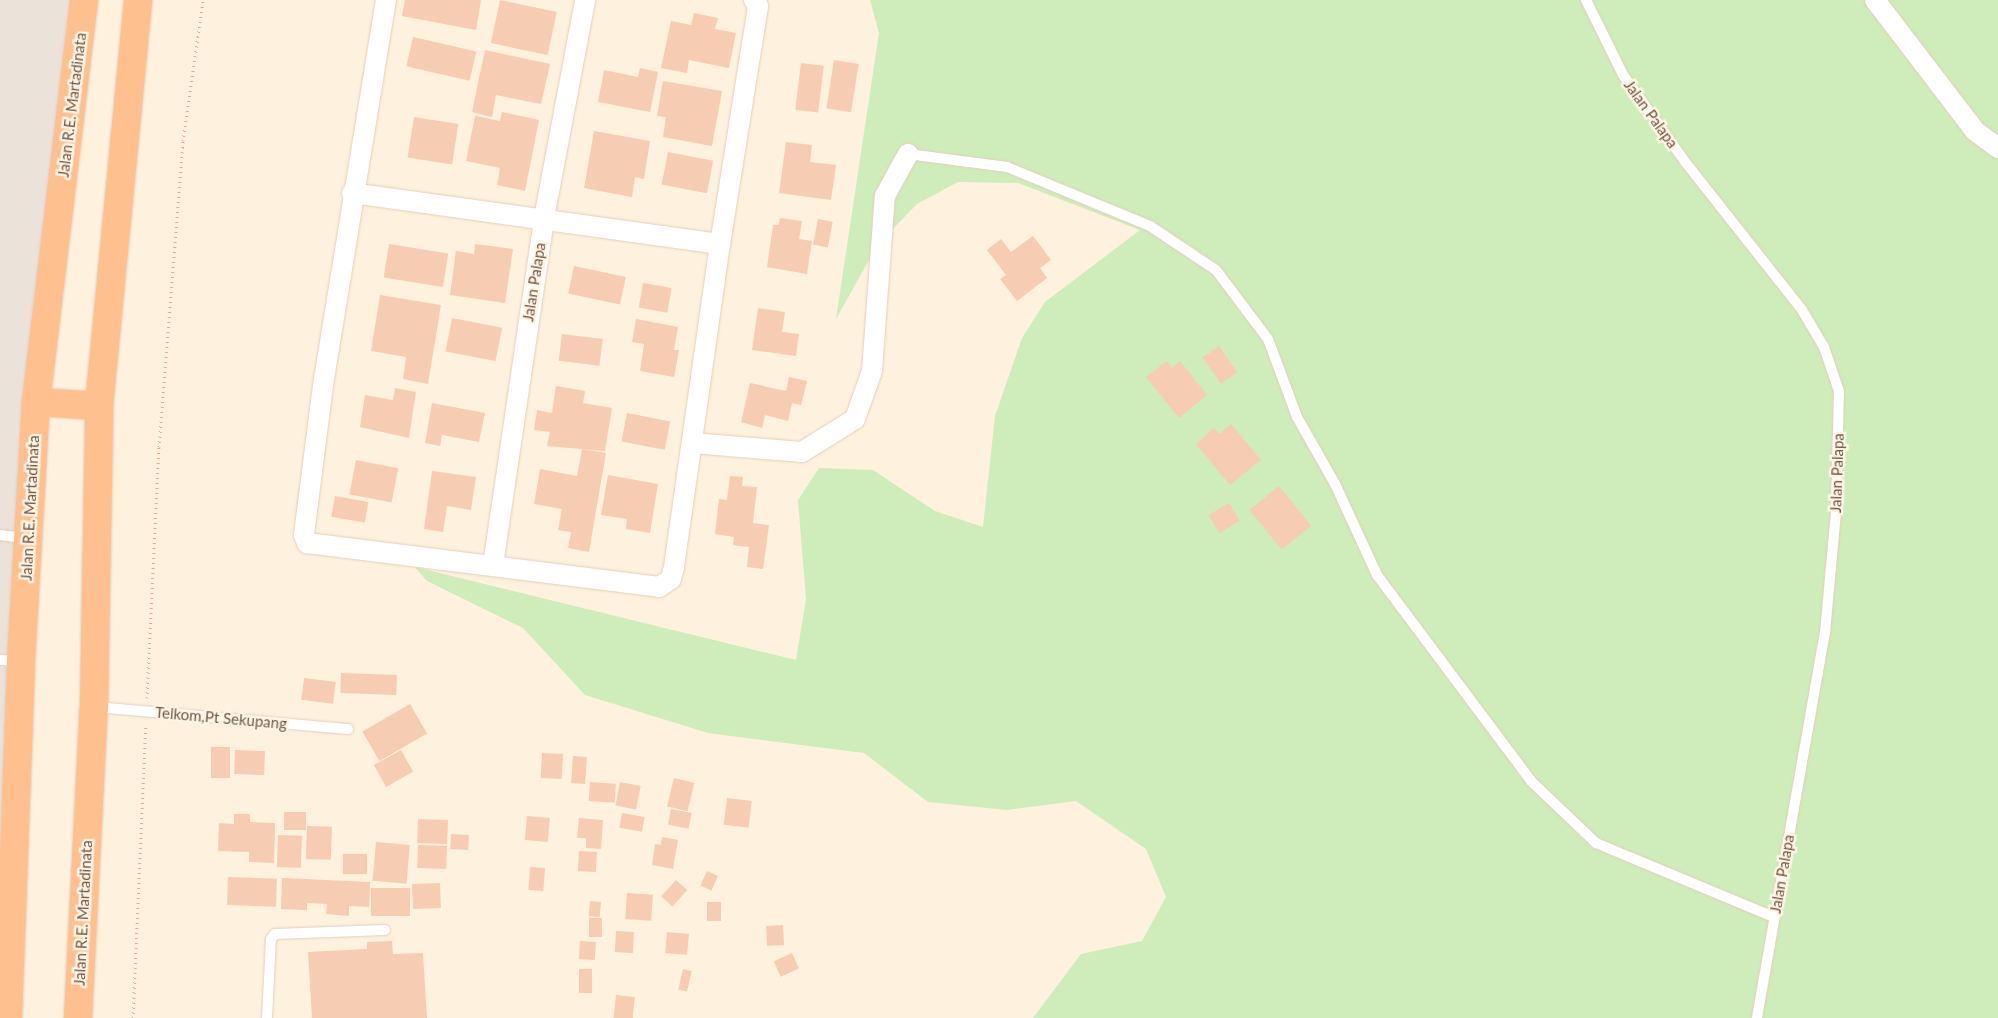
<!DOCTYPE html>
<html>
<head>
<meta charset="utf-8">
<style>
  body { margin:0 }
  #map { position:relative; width:1998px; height:1018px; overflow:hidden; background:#fef1dd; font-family:Lato,sans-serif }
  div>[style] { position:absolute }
  .industrial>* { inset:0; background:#ebe2da }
  .green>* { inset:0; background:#cfecbb }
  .building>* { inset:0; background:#f6cdb2; transform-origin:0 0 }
  .path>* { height:3px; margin-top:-1.5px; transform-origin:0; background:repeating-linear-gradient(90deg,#dab096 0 1px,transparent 0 5px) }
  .roads { filter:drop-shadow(0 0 1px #e4cebc) drop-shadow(0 0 1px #e4cebc) }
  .service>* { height:10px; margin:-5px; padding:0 5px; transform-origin:5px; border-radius:5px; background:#fff }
  .minor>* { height:20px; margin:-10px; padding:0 10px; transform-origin:10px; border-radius:10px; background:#fff }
  .trunk>* { height:28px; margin:-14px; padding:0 14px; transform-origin:14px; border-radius:14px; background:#ffc090 }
  span { translate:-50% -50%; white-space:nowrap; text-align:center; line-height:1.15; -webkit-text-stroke:5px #fff5e5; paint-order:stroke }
  .street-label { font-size:15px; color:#755544 }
</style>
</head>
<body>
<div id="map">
  <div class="industrial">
    <div style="clip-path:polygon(0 0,69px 0,18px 461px,0 1017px)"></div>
  </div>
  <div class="green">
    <div style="clip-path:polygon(870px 0,1998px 0,1998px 1018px,1033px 1018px,1081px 954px,1142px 941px,1166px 897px,1146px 849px,1076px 801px,1007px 810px,928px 802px,864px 753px,708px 733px,585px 695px,523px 628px,427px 581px,415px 567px,796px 660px,806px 599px,798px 500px,819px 468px,873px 470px,935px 511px,983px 527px,995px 416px,1022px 338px,1045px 302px,1140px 230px,1018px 183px,958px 182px,917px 204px,878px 244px,836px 319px,879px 33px)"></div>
  </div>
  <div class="building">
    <div style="clip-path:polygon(405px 0,481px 0,476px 30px,402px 16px)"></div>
    <div style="left:500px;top:0;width:58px;height:44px;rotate:12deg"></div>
    <div style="clip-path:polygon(694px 13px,718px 18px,715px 29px,736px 33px,729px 68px,689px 60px,687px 73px,661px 68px,671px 21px,691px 25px)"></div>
    <div style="left:413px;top:37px;width:65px;height:30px;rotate:13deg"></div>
    <div style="clip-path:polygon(485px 50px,550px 64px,541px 104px,496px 95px,492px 117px,472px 112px)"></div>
    <div style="left:834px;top:60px;width:25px;height:49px;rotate:9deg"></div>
    <div style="left:801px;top:63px;width:23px;height:47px;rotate:7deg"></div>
    <div style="clip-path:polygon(640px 68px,658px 72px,650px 112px,598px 102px,604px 70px,638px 77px)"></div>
    <div style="clip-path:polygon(663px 81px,722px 91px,712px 146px,663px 137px,666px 117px,657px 116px)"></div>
    <div style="clip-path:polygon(502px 112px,539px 120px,525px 191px,497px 185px,500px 168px,466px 161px,475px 116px,500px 121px)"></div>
    <div style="left:414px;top:117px;width:45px;height:41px;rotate:9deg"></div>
    <div style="clip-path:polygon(594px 131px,650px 141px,644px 179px,635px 177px,632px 197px,584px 188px)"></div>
    <div style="clip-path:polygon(786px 142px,812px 145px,810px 162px,836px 165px,831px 200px,779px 193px)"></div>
    <div style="left:668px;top:152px;width:46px;height:33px;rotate:11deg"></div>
    <div style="clip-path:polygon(780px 218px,802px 221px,799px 239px,812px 241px,807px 274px,767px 267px,773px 225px,779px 225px)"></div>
    <div style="left:818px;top:219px;width:15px;height:26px;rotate:11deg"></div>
    <div style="clip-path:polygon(1033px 236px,1051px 260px,1040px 268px,1047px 278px,1017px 301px,1000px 279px,1006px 275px,987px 250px,1001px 239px,1011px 252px)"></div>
    <div style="left:389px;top:244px;width:60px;height:34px;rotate:9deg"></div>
    <div style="clip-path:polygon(475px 244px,513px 249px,505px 303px,450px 295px,456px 251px,474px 254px)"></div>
    <div style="left:574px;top:266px;width:53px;height:28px;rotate:12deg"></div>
    <div style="left:643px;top:283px;width:29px;height:25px;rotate:10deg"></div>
    <div style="clip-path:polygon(380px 295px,441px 305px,428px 384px,403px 379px,406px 357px,371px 351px)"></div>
    <div style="clip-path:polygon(758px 308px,785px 312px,782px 332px,799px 334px,796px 356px,752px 350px)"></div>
    <div style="left:452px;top:318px;width:51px;height:34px;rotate:11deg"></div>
    <div style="clip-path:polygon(636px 319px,678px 327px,674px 350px,679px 350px,674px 377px,640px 371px,644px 344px,632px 342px)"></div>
    <div style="left:562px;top:334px;width:41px;height:27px;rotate:7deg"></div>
    <div style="left:1219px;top:346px;width:32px;height:20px;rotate:55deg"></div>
    <div style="clip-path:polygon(1167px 361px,1172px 368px,1180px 361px,1207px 395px,1179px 418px,1146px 377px)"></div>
    <div style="clip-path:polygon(789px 377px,807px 381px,801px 405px,792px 403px,788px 421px,765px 415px,762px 428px,741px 422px,750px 383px,786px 391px)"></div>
    <div style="clip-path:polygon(556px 386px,585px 391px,583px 403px,612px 408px,605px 451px,547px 446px,550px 432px,534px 430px,537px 410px,552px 413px)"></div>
    <div style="clip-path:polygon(395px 388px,416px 392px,409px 438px,360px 427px,365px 395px,393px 400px)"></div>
    <div style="clip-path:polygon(432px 403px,485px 413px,479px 442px,442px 435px,440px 446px,425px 443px)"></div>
    <div style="left:627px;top:413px;width:44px;height:29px;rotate:11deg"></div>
    <div style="clip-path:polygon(1231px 424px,1261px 460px,1230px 485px,1196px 444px,1214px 428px,1219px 434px)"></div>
    <div style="clip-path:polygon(582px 449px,606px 453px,589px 552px,568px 548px,571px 532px,558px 530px,562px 509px,534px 504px,540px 469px,577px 476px)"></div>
    <div style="left:356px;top:460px;width:43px;height:35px;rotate:11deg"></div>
    <div style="clip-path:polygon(432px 471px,476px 477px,471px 510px,447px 506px,443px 532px,424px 529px)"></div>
    <div style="clip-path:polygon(608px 475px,658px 484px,650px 533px,626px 529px,627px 519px,601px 515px)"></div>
    <div style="clip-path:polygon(730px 476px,743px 477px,742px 486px,757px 487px,753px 523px,769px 525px,763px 569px,747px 567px,749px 547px,733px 545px,734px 537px,715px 534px,719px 499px,727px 500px)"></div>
    <div style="left:1279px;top:486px;width:51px;height:38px;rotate:51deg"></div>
    <div style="left:335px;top:496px;width:34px;height:21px;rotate:10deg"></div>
    <div style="left:1229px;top:503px;width:21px;height:24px;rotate:59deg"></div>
    <div style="left:341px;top:673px;width:56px;height:20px;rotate:2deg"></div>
    <div style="left:304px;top:678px;width:32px;height:22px;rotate:7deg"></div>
    <div style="left:410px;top:704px;width:34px;height:55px;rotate:60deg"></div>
    <div style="left:211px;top:747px;width:19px;height:31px"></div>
    <div style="left:235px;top:750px;width:30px;height:24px;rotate:2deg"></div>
    <div style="left:401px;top:750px;width:25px;height:31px;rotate:61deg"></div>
    <div style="left:542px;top:753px;width:21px;height:25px;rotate:3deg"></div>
    <div style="left:573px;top:756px;width:14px;height:27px;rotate:4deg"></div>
    <div style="left:674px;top:778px;width:21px;height:29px;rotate:14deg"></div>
    <div style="left:590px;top:782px;width:26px;height:19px;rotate:4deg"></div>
    <div style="left:620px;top:782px;width:21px;height:24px;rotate:11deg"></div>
    <div style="left:727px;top:798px;width:25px;height:27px;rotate:7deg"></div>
    <div style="left:671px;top:809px;width:21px;height:16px;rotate:11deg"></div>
    <div style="left:284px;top:812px;width:22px;height:18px"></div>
    <div style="left:622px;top:813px;width:23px;height:15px;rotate:10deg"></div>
    <div style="clip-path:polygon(234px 814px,250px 814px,250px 822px,275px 823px,274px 863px,249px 862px,249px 852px,218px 851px,219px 823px,234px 824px)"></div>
    <div style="left:527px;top:816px;width:23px;height:24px;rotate:5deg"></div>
    <div style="clip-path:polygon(579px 818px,603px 820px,601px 849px,586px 848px,586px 838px,577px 838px)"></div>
    <div style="left:418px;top:819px;width:30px;height:24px;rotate:2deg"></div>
    <div style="left:307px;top:826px;width:25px;height:33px;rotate:2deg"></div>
    <div style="left:451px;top:834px;width:18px;height:15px;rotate:3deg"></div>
    <div style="left:278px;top:835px;width:24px;height:32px;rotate:2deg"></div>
    <div style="clip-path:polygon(662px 837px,678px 840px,673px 869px,652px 865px,655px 844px,661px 845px)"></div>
    <div style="left:376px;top:842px;width:34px;height:39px;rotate:5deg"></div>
    <div style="left:418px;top:845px;width:29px;height:23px;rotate:2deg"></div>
    <div style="left:579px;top:851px;width:18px;height:20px;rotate:3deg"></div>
    <div style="left:343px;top:854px;width:24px;height:20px"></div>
    <div style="left:530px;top:867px;width:15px;height:23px;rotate:4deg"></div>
    <div style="left:707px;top:871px;width:12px;height:16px;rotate:24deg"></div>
    <div style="left:228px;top:877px;width:49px;height:28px;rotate:2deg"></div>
    <div style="clip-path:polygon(282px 878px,370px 882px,369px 907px,349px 906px,349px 916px,326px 914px,327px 904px,307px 903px,307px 910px,281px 909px)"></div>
    <div style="left:676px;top:880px;width:15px;height:22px;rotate:42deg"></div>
    <div style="left:440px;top:883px;width:25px;height:28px;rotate:88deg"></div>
    <div style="left:371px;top:888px;width:39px;height:28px"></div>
    <div style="left:627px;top:893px;width:26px;height:26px;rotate:4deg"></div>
    <div style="left:590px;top:901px;width:11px;height:15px;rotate:5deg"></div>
    <div style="left:707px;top:902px;width:14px;height:19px"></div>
    <div style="left:589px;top:918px;width:13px;height:19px"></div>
    <div style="left:783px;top:925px;width:20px;height:17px;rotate:87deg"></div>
    <div style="left:616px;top:931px;width:18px;height:21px;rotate:3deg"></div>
    <div style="left:667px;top:932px;width:22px;height:21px;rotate:5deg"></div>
    <div style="clip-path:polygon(392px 941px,393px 954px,423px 953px,427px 1018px,312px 1018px,308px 952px,367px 949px,367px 942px)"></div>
    <div style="left:580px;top:941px;width:16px;height:18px;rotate:4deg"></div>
    <div style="left:792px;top:953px;width:17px;height:20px;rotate:66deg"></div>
    <div style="left:579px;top:969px;width:13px;height:24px"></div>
    <div style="left:683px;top:969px;width:9px;height:21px;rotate:13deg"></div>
    <div style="left:616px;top:995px;width:19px;height:23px;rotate:6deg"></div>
  </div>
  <div class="path">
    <div style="left:147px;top:698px;width:251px;rotate:-87.3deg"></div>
    <div style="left:159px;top:447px;width:307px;rotate:-85.5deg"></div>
    <div style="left:183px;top:141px;width:142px;rotate:-81.9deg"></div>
    <div style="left:133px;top:1018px;width:294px;rotate:-87.5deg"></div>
  </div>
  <div class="roads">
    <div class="service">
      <div style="left:1586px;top:0;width:84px;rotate:63.7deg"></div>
      <div style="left:1623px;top:75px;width:108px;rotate:54.4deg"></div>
      <div style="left:1686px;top:163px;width:187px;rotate:51.7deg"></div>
      <div style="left:1802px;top:310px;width:43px;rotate:59.3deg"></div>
      <div style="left:1824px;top:347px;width:46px;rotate:71.2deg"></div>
      <div style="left:1839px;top:391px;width:121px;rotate:91.4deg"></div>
      <div style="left:1836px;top:512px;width:121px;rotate:95.2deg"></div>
      <div style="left:1825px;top:632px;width:392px;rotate:100deg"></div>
      <div style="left:908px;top:154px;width:100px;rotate:7.5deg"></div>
      <div style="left:1007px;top:167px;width:155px;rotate:22.4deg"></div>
      <div style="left:1150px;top:226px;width:79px;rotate:33.7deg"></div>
      <div style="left:1216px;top:270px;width:86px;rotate:53deg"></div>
      <div style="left:1268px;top:339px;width:83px;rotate:69.6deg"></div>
      <div style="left:1297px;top:417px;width:77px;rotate:60.4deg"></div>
      <div style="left:1335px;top:484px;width:100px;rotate:65.2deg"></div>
      <div style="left:1377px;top:575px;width:257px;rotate:53.2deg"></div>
      <div style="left:1531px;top:781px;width:90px;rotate:43.6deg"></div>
      <div style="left:1596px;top:843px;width:193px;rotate:22.6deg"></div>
      <div style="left:0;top:535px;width:26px;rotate:7deg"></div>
      <div style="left:0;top:660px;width:20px;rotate:3deg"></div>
      <div style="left:95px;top:707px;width:254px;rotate:5deg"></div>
      <div style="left:267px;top:1018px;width:79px;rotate:-87.1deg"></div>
      <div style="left:271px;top:939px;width:6px;rotate:-51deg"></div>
      <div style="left:275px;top:934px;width:110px;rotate:-2.1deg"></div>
    </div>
    <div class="minor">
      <div style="left:386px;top:0;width:383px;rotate:99.3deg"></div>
      <div style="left:324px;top:378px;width:158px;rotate:97.3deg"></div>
      <div style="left:304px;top:535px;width:9px;rotate:69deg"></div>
      <div style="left:307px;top:543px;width:355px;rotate:7.1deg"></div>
      <div style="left:659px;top:587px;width:14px;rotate:-34deg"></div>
      <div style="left:671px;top:579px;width:12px;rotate:-76deg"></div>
      <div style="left:674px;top:567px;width:326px;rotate:-81.9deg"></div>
      <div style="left:720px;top:244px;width:241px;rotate:-80.9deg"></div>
      <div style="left:758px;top:6px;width:7px;rotate:-124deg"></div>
      <div style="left:1875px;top:0;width:165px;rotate:52.6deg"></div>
      <div style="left:1975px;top:131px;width:29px;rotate:36deg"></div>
      <div style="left:352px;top:193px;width:372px;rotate:7.9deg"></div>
      <div style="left:692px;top:443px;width:110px;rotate:4.7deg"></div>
      <div style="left:802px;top:452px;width:62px;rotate:-31.9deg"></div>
      <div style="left:855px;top:419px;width:51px;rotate:-70.5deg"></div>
      <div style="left:872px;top:371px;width:175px;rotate:-85.8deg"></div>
      <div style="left:885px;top:196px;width:48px;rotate:-61.3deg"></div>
      <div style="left:493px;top:565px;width:351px;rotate:-81.6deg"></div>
      <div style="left:544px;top:218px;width:222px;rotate:-79.3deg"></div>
    </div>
    <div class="trunk">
      <div style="left:36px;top:402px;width:63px;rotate:3.6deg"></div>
      <div style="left:8px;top:1018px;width:357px;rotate:-87.9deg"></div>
      <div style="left:21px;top:661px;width:259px;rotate:-86.7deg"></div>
      <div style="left:36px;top:402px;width:405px;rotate:-83.2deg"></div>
      <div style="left:78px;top:1018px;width:311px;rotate:-87.1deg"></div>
      <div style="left:94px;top:707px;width:301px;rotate:-89deg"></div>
      <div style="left:99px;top:406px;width:408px;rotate:-84.5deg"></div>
    </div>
  </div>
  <div class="street-label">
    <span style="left:72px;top:105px;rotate:-83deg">Jalan R.E. Martadinata</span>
    <span style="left:1651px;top:114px;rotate:54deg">Jalan Palapa</span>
    <span style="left:534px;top:282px;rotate:-81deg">Jalan Palapa</span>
    <span style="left:1837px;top:473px;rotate:-88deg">Jalan Palapa</span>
    <span style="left:30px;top:508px;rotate:-87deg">Jalan R.E. Martadinata</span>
    <span style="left:221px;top:718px;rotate:5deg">Telkom,Pt Sekupang</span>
    <span style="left:1782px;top:874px;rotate:-80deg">Jalan Palapa</span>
    <span style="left:83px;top:913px;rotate:-87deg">Jalan R.E. Martadinata</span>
  </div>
</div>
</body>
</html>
